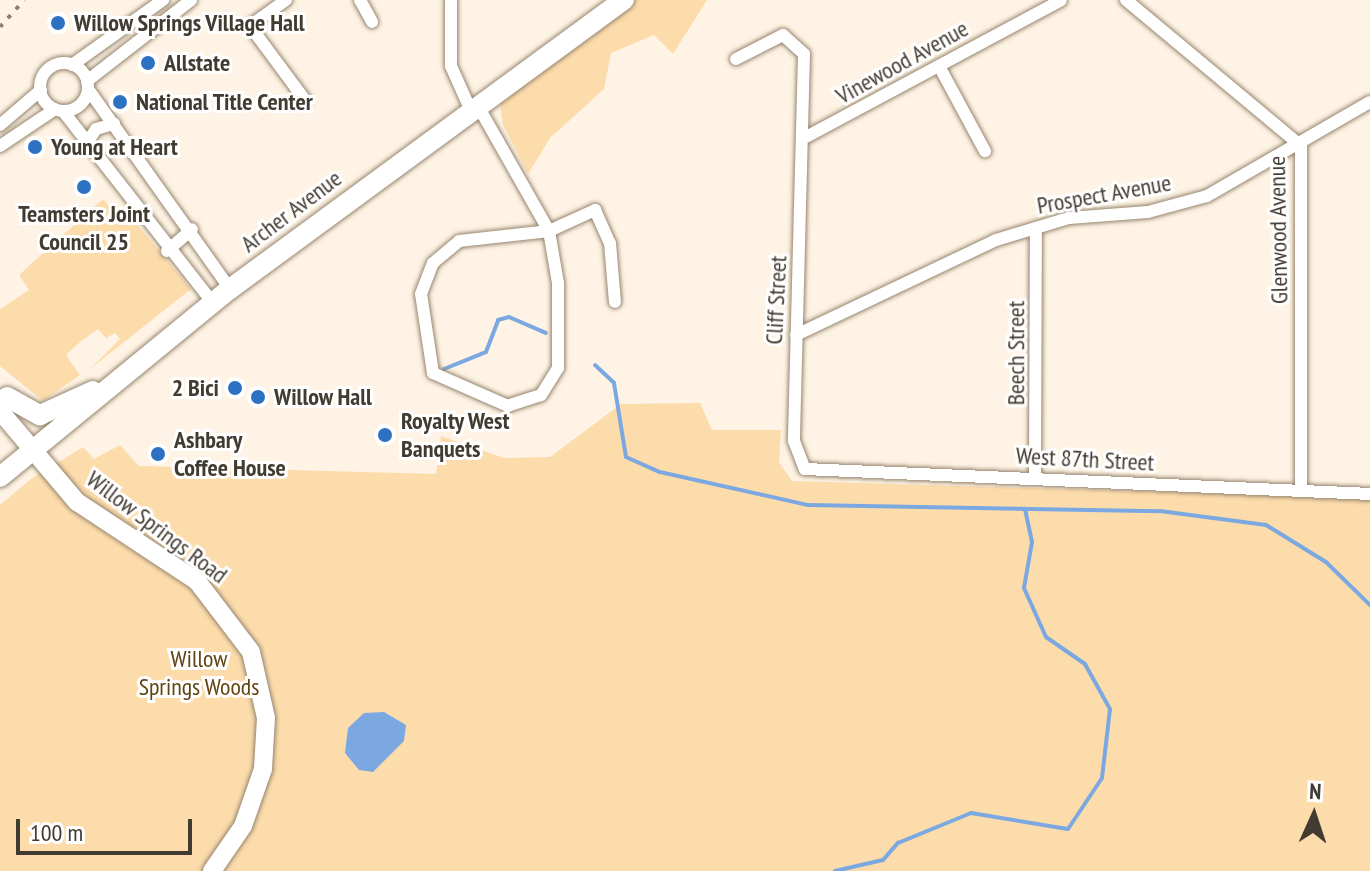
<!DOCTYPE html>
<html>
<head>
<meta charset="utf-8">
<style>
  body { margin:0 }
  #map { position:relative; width:1370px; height:871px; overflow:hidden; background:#fef3e4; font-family:"PT Sans Narrow",sans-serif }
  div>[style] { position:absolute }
  .green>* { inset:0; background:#fddcac }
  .water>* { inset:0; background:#7ba8e0 }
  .stream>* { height:4px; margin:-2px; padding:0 2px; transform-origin:2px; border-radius:2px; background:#7ba8e0 }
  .roads { filter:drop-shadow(0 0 2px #96856e) drop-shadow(0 0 2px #96856e) }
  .street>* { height:12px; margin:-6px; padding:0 6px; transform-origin:6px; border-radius:6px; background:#fff }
  .street>.ring { margin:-6px; padding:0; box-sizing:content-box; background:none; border:12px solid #fff; border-radius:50% }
  .secondary>* { height:18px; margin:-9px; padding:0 9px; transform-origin:9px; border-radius:9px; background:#fff }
  .primary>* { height:20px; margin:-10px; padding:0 10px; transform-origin:10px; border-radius:10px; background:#fff }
  .rail>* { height:4px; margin-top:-2px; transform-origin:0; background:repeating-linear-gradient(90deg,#8c8377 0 4px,transparent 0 12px) }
  .dots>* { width:22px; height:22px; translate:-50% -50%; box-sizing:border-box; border:4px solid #fff; border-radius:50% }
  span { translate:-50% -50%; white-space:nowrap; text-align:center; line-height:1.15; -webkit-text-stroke:6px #fff; paint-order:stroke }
  .poi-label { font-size:24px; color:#423b31; font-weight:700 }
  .left { translate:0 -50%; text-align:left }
  .right { translate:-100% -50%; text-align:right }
  .street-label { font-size:24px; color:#423b31 }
  .park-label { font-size:24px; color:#614311 }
  .north { position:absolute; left:1274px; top:775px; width:80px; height:80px; -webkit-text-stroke:6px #fff; paint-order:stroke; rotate:3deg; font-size:22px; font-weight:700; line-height:32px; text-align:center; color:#423b31 }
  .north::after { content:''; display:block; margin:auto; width:28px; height:36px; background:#423b31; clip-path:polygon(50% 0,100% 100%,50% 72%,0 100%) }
  .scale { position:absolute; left:16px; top:819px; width:176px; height:36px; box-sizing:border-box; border:4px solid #423b31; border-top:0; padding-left:10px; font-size:24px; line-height:28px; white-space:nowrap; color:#423b31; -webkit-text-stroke:6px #fff; paint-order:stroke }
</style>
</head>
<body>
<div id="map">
  <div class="green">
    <div style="clip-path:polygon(633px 0,707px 0,673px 54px,654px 35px,611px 53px,604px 89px,550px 138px,528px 174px,503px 125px,499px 98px)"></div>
    <div style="clip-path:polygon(103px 199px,117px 216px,125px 210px,191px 289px,90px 369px,120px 339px,115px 333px,106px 338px,98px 329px,80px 342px,66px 355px,80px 375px,43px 401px,0 366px,0 309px,29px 290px,19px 275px)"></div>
    <div style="clip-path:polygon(700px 403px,712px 430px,781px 430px,779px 462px,792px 481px,1370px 498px,1370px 871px,0 871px,0 505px,31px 479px,83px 447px,94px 459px,120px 445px,139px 466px,436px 474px,441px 436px,504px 458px,550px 457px,621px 404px)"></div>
  </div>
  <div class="water">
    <div style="clip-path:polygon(384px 712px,406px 725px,404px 741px,373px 772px,359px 770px,345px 753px,348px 728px,364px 713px)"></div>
  </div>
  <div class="stream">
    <div style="left:595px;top:365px;width:26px;rotate:43deg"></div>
    <div style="left:614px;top:383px;width:75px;rotate:80.8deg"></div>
    <div style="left:626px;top:457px;width:37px;rotate:24deg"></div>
    <div style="left:660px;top:472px;width:152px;rotate:12.6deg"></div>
    <div style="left:808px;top:505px;width:352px;rotate:1deg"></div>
    <div style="left:1160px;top:511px;width:107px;rotate:7.5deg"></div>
    <div style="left:1266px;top:525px;width:70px;rotate:31.7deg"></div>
    <div style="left:1326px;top:562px;width:62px;rotate:44.3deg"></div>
    <div style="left:444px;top:369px;width:45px;rotate:-22deg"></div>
    <div style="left:486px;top:352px;width:34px;rotate:-69deg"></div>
    <div style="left:498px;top:320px;width:11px;rotate:-15deg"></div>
    <div style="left:509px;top:317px;width:40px;rotate:23.4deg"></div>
    <div style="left:835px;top:871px;width:49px;rotate:-12.9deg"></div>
    <div style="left:883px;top:860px;width:23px;rotate:-49deg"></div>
    <div style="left:898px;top:843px;width:79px;rotate:-22.3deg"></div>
    <div style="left:971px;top:813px;width:98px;rotate:9.4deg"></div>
    <div style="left:1068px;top:829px;width:61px;rotate:-56.3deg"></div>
    <div style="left:1102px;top:778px;width:69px;rotate:-83.4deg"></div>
    <div style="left:1110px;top:709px;width:51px;rotate:-119.1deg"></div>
    <div style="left:1085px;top:664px;width:47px;rotate:-145.3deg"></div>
    <div style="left:1046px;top:637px;width:54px;rotate:-114.2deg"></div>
    <div style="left:1024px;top:588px;width:47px;rotate:-80.1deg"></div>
    <div style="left:1032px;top:542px;width:34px;rotate:-102deg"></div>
  </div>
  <div class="roads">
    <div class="street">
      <div style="left:286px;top:0;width:44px;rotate:144.2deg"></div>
      <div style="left:250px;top:26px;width:92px;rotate:53.4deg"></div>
      <div style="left:360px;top:0;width:25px;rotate:61deg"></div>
      <div style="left:451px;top:0;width:66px;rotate:90deg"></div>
      <div style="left:451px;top:66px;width:49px;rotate:66deg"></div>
      <div style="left:1126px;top:0;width:228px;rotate:39.8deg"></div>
      <div style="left:1301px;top:146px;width:345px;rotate:90deg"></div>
      <div style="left:736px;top:59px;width:53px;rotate:-27.1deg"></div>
      <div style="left:783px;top:35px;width:28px;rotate:42deg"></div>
      <div style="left:804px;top:54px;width:387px;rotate:91.5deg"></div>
      <div style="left:794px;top:441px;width:30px;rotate:69deg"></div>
      <div style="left:805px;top:469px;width:566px;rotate:2.53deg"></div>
      <div class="ring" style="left:40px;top:63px;width:36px;height:36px"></div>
      <div style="left:72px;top:65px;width:112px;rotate:-35.5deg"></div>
      <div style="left:939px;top:66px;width:97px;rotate:61.6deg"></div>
      <div style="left:87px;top:81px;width:132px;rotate:-37.9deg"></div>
      <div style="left:88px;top:89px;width:245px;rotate:54.6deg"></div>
      <div style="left:478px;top:106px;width:144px;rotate:60.4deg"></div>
      <div style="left:549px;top:231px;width:53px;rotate:80.2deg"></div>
      <div style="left:558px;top:283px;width:85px;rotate:90deg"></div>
      <div style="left:558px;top:368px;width:32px;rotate:122deg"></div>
      <div style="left:541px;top:395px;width:35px;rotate:162deg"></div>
      <div style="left:508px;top:406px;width:82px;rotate:-156.3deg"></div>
      <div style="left:433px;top:373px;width:80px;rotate:-98.6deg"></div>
      <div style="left:421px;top:294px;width:33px;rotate:-69deg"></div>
      <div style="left:433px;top:263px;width:34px;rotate:-40deg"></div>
      <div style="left:459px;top:241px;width:91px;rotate:-6.3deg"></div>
      <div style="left:549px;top:231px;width:51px;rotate:-24.5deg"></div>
      <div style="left:595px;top:210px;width:36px;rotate:66deg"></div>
      <div style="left:610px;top:243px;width:59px;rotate:85.2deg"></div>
      <div style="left:63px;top:111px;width:244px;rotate:52deg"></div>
      <div style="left:0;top:125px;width:54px;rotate:-40.5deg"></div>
      <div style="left:806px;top:137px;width:289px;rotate:-28.2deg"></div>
      <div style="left:86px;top:144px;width:18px;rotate:-56deg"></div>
      <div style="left:96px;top:129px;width:19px;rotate:-16deg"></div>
      <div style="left:0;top:146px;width:66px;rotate:-33.9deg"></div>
      <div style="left:167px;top:251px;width:33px;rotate:-41deg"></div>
      <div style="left:796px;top:335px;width:221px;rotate:-25.4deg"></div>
      <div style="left:996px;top:240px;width:76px;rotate:-16.8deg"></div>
      <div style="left:1069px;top:218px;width:79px;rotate:-4.3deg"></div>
      <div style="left:1148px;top:212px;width:61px;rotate:-15.2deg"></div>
      <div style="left:1207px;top:196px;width:188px;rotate:-30deg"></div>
      <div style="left:1035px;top:479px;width:251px;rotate:-89.8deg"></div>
    </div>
    <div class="secondary">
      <div style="left:0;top:411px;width:119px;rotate:49.8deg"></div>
      <div style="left:77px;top:502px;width:144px;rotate:33.4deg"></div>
      <div style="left:197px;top:581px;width:89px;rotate:52.7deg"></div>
      <div style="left:251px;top:652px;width:68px;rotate:77.2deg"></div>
      <div style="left:266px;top:718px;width:51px;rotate:93.4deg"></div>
      <div style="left:263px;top:769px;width:60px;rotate:109.3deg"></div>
      <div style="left:243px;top:826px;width:55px;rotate:124.6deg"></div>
    </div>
    <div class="primary">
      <div style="left:7px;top:397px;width:38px;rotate:29deg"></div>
      <div style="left:40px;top:415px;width:58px;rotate:-24.4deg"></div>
      <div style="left:0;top:477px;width:297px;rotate:-39.3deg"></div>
      <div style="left:230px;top:289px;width:489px;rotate:-36.3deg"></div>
    </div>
  </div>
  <div class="rail">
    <div style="left:0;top:27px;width:36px;rotate:-48deg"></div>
  </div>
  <div class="dots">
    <div style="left:58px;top:23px;background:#2c71c2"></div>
    <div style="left:148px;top:63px;background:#2c71c2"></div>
    <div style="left:120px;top:102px;background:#2c71c2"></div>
    <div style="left:35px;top:147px;background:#2c71c2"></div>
    <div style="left:84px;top:187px;background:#2c71c2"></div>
    <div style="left:235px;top:388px;background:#2c71c2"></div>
    <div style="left:258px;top:397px;background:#2c71c2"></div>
    <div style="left:385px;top:435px;background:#2c71c2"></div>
    <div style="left:158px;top:454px;background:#2c71c2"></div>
  </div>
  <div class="poi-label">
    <span class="left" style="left:74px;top:23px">Willow Springs Village Hall</span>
    <span class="left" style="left:164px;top:63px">Allstate</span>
    <span class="left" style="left:136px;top:102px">National Title Center</span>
    <span class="left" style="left:51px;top:147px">Young at Heart</span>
    <span style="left:84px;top:228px">Teamsters Joint<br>Council 25</span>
    <span class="right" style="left:219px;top:388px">2 Bici</span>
    <span class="left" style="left:274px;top:397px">Willow Hall</span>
    <span class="left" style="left:401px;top:435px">Royalty West<br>Banquets</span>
    <span class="left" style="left:174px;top:454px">Ashbary<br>Coffee House</span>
  </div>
  <div class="street-label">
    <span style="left:902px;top:62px;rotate:-29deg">Vinewood Avenue</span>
    <span style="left:1104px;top:194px;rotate:-10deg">Prospect Avenue</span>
    <span style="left:291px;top:211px;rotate:-37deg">Archer Avenue</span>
    <span style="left:1278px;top:230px;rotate:-91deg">Glenwood Avenue</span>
    <span style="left:776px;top:300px;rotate:-87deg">Cliff Street</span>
    <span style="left:1016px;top:353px;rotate:-90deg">Beech Street</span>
    <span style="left:1085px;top:459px;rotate:3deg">West 87th Street</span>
    <span style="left:157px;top:527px;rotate:37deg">Willow Springs Road</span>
  </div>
  <div class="park-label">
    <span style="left:199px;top:673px">Willow<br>Springs Woods</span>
  </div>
  <div class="north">N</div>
  <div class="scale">100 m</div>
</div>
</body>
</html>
